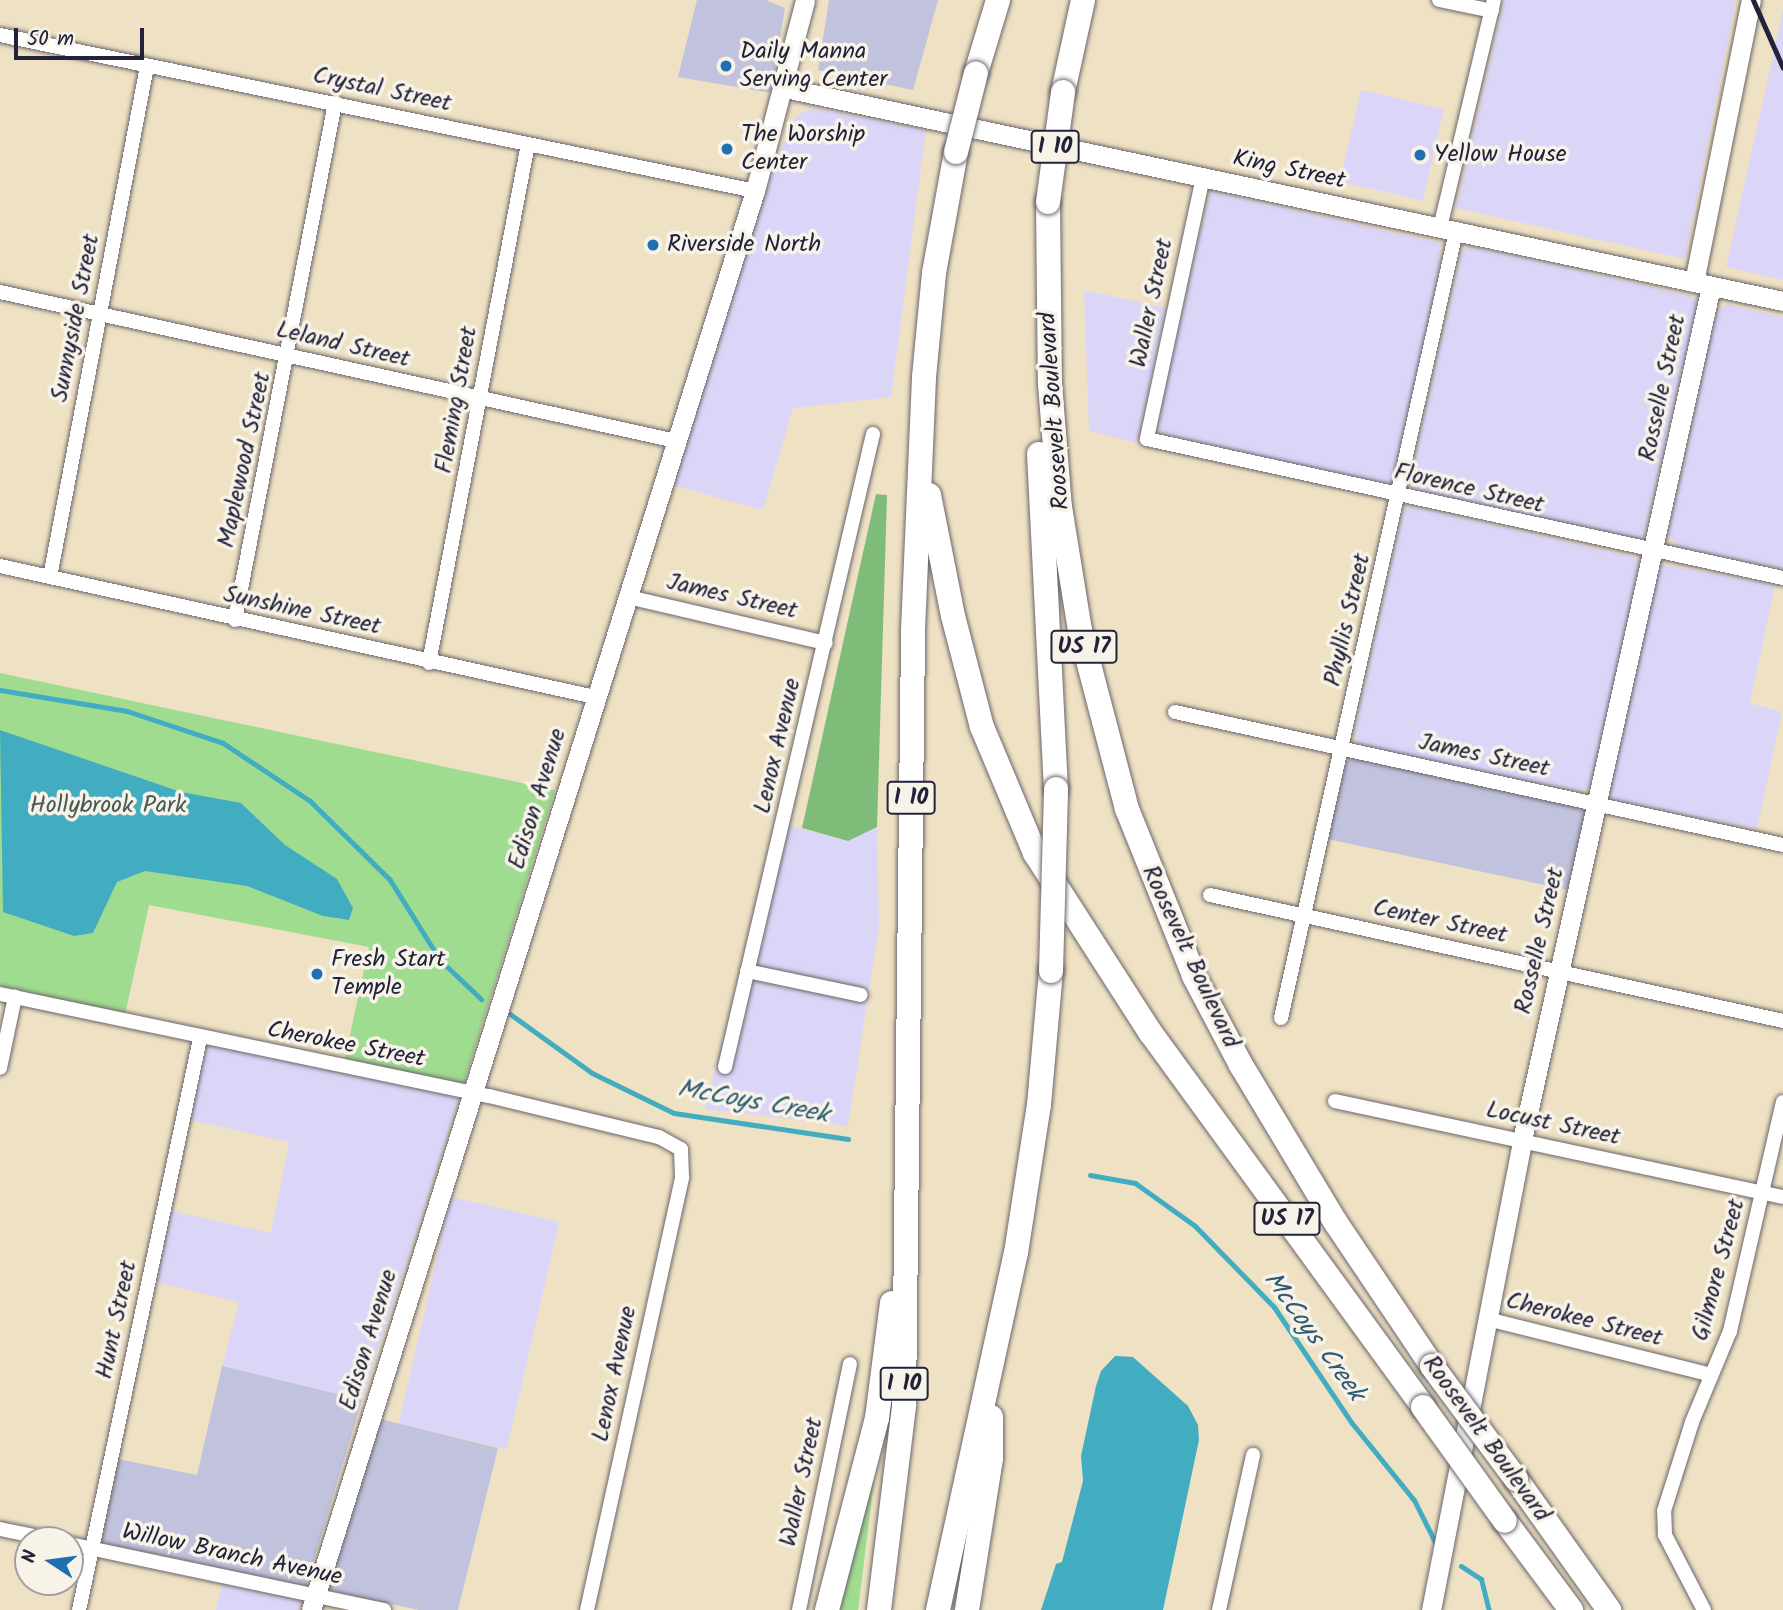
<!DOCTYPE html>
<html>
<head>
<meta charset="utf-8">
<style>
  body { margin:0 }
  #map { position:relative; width:1783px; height:1610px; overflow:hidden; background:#efe1c3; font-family:Kalam,sans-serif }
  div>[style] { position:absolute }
  .built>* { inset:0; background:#dbd6f7; transform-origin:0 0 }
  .industrial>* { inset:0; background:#c1c2dd }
  .green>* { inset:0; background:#9fdc90 }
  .forest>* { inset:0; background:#7fbc7a }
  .water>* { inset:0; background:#42adc1 }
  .stream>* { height:5px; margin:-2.5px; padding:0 2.5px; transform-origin:2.5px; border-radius:2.5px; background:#42adc1 }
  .roads { filter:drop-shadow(0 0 2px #6a656b) drop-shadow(0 0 2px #6a656b) }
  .street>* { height:14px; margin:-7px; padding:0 7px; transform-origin:7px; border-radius:7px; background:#fff }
  .secondary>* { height:19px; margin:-9.5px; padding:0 9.5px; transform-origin:9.5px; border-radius:9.5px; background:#fff }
  .highway>* { height:24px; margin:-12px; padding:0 12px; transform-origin:12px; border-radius:12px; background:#fff }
  .rail>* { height:5px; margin:-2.5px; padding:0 2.5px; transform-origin:2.5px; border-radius:2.5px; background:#22223b }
  .bridges { filter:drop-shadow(0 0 2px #6a656b) drop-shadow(0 0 2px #6a656b) }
  .highway-bridge>* { height:24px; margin:-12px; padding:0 12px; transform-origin:12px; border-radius:12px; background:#fff }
  .dots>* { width:19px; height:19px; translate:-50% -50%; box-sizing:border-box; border:4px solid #f7f3e8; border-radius:50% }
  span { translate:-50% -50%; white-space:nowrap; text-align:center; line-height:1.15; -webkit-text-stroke:7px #f7f3e8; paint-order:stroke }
  .shield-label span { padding:2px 5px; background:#f7f3e8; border:2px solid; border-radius:5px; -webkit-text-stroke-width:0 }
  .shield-label { font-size:23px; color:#22223b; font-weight:700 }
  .poi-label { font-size:24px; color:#22223b }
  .left { translate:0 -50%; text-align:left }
  .street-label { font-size:24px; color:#22223b }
  .park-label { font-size:24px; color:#485a54 }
  .water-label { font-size:26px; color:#2f5a71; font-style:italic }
  .north { position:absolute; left:14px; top:1526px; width:70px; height:70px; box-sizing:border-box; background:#f7f3e8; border:2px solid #a29fa3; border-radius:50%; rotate:283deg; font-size:19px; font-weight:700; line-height:28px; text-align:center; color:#22223b }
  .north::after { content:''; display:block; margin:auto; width:24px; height:32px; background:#1f6fb2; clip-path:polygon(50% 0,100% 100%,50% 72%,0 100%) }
  .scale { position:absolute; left:14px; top:28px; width:130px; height:32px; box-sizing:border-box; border:4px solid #22223b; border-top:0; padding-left:9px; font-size:21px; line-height:24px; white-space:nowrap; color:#22223b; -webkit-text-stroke:5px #f7f3e8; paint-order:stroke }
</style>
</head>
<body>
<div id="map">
  <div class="built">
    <div style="clip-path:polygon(1504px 0,1736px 0,1685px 259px,1456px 208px)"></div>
    <div style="clip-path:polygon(1783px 10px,1783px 280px,1726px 267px)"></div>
    <div style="left:1361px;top:90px;width:85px;height:94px;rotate:13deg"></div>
    <div style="clip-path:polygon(814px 108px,926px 130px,891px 397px,793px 408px,763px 510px,672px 485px,770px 174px,796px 116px)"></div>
    <div style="clip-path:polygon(1210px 191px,1441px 243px,1436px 290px,1394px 482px,1386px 486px,1165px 437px,1155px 424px)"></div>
    <div style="clip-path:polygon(1469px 246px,1688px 295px,1698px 303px,1644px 535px,1634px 542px,1418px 493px,1410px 478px,1462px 251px)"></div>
    <div style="clip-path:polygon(1084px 290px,1166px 308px,1137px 443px,1089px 431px)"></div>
    <div style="clip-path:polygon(1726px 304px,1783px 317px,1783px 569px,1678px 547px,1668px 534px,1715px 314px)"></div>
    <div style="clip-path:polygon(1410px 506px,1635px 557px,1640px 564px,1592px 785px,1581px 792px,1362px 747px,1354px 735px,1403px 511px)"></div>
    <div style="clip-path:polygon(1663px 564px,1775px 585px,1750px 703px,1782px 712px,1757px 829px,1613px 800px,1609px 790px,1657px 567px)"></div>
    <div style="clip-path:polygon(779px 823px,848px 841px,877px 827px,879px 926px,848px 1126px,705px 1109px)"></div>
    <div style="clip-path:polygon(208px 1033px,463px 1086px,362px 1400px,222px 1366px,239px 1302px,155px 1282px,171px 1211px,271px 1233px,289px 1142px,190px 1120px)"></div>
    <div style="left:451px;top:1197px;width:111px;height:233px;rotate:13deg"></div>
    <div style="clip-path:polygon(225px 1570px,306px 1586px,298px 1610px,216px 1610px)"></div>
  </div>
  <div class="industrial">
    <div style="clip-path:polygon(697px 0,766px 0,785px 8px,771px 93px,678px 77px)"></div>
    <div style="clip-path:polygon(829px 0,938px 0,913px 90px,818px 70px)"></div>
    <div style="clip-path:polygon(1353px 758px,1580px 805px,1585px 812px,1568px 890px,1327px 839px,1346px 762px)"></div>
    <div style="clip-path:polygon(222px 1366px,362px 1400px,306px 1586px,101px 1543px,118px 1459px,197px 1475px)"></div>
    <div style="clip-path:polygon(380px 1419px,498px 1448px,458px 1610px,419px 1610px,326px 1590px)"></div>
  </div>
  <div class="green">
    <div style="clip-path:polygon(0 673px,555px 790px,463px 1086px,344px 1062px,369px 947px,149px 905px,125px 1015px,0 986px)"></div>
    <div style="clip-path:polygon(877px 1456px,858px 1610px,834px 1610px)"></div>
  </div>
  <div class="forest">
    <div style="clip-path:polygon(876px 494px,887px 495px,877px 827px,848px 841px,802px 828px)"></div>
  </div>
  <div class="water">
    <div style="clip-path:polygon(0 730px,181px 792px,241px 803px,285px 845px,337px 879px,353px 908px,349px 920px,323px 916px,247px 886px,145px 871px,117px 882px,93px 933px,74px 936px,3px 912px)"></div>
    <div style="clip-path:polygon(1115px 1356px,1133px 1357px,1188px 1406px,1198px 1425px,1199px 1440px,1163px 1610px,1041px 1610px,1056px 1564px,1062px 1562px,1083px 1481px,1081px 1456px,1096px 1386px,1101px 1371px)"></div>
  </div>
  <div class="stream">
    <div style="left:0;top:690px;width:129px;rotate:9.4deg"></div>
    <div style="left:127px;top:711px;width:101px;rotate:18.4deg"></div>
    <div style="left:223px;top:743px;width:105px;rotate:33.7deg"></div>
    <div style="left:310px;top:801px;width:112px;rotate:44.6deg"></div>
    <div style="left:390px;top:880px;width:94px;rotate:58deg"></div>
    <div style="left:440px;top:960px;width:57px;rotate:43.6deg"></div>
    <div style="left:510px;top:1014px;width:101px;rotate:35.7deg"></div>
    <div style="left:592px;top:1073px;width:91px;rotate:26deg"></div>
    <div style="left:674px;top:1113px;width:176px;rotate:8.5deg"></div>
    <div style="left:1090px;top:1175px;width:46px;rotate:10.1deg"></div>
    <div style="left:1135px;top:1183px;width:74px;rotate:35.6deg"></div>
    <div style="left:1195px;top:1226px;width:113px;rotate:45.7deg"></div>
    <div style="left:1274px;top:1307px;width:138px;rotate:56.2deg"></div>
    <div style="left:1351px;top:1422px;width:100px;rotate:51.1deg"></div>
    <div style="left:1414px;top:1500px;width:47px;rotate:63.4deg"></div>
    <div style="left:1461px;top:1566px;width:24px;rotate:33deg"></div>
    <div style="left:1481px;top:1579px;width:32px;rotate:76deg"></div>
  </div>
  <div class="roads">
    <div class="street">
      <div style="left:1439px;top:0;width:54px;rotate:11.7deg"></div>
      <div style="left:0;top:35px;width:771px;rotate:11.67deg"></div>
      <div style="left:1203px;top:177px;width:268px;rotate:102.1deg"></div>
      <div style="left:1147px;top:439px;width:651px;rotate:12.33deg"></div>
      <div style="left:1440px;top:228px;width:234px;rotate:-76.7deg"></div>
      <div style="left:0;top:292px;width:692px;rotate:12.43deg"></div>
      <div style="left:0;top:566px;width:609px;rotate:12.42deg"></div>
      <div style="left:50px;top:577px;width:520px;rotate:-79.25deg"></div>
      <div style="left:628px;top:597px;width:203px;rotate:13.1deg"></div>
      <div style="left:235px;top:620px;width:527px;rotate:-79.05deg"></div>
      <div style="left:429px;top:663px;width:528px;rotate:-79.2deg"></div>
      <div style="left:1175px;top:712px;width:622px;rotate:12.34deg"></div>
      <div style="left:1210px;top:895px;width:587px;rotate:12.4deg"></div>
      <div style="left:747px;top:971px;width:116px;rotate:11.9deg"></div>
      <div style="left:0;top:994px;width:500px;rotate:11.8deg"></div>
      <div style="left:489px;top:1096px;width:175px;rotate:13.6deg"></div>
      <div style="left:659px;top:1137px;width:25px;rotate:29deg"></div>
      <div style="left:681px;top:1149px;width:29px;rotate:88deg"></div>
      <div style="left:682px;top:1178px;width:442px;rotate:102.4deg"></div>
      <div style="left:1281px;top:1018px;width:806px;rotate:-77.46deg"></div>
      <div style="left:725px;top:1067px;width:650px;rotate:-76.84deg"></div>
      <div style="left:0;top:1068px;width:73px;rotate:-78.1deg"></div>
      <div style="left:1335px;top:1101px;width:458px;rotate:12.1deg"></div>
      <div style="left:1487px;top:1319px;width:231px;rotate:14deg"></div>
      <div style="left:0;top:1529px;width:54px;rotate:11.7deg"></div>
      <div style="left:70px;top:1544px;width:321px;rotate:11.9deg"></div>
      <div style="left:79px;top:1610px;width:584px;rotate:-78.04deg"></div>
      <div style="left:799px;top:1610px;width:251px;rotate:-78.3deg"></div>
      <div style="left:1219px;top:1610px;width:159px;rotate:-77.6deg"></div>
      <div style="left:1704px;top:1610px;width:85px;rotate:-117.5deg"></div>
      <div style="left:1665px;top:1535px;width:24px;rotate:-92deg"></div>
      <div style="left:1664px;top:1511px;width:93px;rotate:-72.5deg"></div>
      <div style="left:1692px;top:1422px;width:99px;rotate:-67.3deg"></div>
      <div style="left:1730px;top:1331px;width:235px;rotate:-77deg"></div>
    </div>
    <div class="secondary">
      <div style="left:785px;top:88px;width:1020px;rotate:12.05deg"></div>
      <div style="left:1694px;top:282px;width:288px;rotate:-78.6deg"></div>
      <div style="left:311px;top:1610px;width:1487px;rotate:-72.63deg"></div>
      <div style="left:755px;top:191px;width:197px;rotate:-75.3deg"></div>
      <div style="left:1431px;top:1610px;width:479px;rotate:-79deg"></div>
      <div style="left:1522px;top:1140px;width:875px;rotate:-77.52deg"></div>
    </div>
    <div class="highway">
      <div style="left:976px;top:73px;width:76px;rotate:-73.2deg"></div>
      <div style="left:1063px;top:92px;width:94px;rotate:-77.7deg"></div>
      <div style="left:1048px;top:202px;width:182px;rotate:89.4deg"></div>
      <div style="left:1050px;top:384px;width:123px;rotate:85.4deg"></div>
      <div style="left:1060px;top:507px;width:125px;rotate:80.8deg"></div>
      <div style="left:1080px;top:630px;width:185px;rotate:75.3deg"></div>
      <div style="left:1127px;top:809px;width:180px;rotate:68.1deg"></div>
      <div style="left:1194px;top:976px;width:101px;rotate:62.2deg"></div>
      <div style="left:1241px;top:1065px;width:184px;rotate:59deg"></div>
      <div style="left:1336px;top:1223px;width:172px;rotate:56.1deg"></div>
      <div style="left:1039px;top:454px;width:335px;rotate:87.1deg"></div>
      <div style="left:929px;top:495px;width:123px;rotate:78.8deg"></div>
      <div style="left:953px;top:616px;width:115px;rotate:75.4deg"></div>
      <div style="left:982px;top:727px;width:137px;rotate:67.2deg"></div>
      <div style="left:1035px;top:853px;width:213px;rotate:57.3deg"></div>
      <div style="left:1150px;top:1032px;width:464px;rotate:53.9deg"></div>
      <div style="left:1516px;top:1479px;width:161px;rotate:54.6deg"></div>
      <div style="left:1505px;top:1521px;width:111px;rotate:53.4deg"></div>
      <div style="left:827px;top:1610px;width:198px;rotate:-75.4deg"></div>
      <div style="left:877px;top:1418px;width:116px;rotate:-82.6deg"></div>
      <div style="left:879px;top:1610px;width:207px;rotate:-83deg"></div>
      <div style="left:904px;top:1405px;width:775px;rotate:-89.33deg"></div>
      <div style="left:913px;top:630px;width:253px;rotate:-87.5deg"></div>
      <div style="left:924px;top:377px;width:104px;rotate:-84.5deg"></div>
      <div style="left:934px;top:273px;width:123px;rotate:-79.7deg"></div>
      <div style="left:938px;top:1610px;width:365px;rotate:-77.7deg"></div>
      <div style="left:1016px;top:1253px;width:150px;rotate:-81.2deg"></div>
      <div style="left:1039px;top:1105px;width:135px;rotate:-84.9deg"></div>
      <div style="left:967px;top:1610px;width:153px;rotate:-81deg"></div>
      <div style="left:991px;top:1459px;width:42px;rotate:-90deg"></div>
    </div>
  </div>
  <div class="rail">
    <div style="left:1753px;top:0;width:74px;rotate:66.2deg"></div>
  </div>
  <div class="bridges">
    <div class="highway-bridge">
      <div style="left:956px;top:152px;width:81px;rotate:-75.8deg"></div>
      <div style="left:1048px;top:202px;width:111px;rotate:-82.2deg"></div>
      <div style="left:1051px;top:971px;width:182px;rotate:-88.4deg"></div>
      <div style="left:1432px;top:1366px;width:141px;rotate:53.4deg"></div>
      <div style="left:1423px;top:1407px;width:140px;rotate:54.3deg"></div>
    </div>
  </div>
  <div class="dots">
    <div style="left:726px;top:66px;background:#1f6fb2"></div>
    <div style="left:727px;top:149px;background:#1f6fb2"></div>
    <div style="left:1420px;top:155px;background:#1f6fb2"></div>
    <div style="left:653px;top:245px;background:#1f6fb2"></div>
    <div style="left:317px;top:974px;background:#1f6fb2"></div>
  </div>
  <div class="shield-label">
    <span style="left:1055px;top:147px">I 10</span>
    <span style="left:1084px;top:647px">US 17</span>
    <span style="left:911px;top:798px">I 10</span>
    <span style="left:1287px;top:1219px">US 17</span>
    <span style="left:904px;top:1384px">I 10</span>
  </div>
  <div class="poi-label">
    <span class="left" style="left:740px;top:66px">Daily Manna<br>Serving Center</span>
    <span class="left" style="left:741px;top:149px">The Worship<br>Center</span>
    <span class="left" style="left:1434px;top:155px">Yellow House</span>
    <span class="left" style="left:667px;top:245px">Riverside North</span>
    <span class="left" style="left:331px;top:974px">Fresh Start<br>Temple</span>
  </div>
  <div class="street-label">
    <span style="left:382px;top:90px;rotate:12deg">Crystal Street</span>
    <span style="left:1289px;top:170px;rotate:12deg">King Street</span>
    <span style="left:1152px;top:303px;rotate:-78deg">Waller Street</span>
    <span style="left:76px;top:318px;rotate:-79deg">Sunnyside Street</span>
    <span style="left:343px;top:345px;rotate:13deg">Leland Street</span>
    <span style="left:1663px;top:388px;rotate:-78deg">Rosselle Street</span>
    <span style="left:457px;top:400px;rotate:-80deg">Fleming Street</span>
    <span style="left:1055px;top:411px;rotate:-94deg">Roosevelt Boulevard</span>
    <span style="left:245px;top:460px;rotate:-78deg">Maplewood Street</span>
    <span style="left:1469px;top:489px;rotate:13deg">Florence Street</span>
    <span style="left:732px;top:597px;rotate:13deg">James Street</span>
    <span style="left:302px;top:611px;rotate:12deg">Sunshine Street</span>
    <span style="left:1348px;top:620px;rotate:-77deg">Phyllis Street</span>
    <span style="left:778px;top:746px;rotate:-77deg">Lenox Avenue</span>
    <span style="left:1484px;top:756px;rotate:12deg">James Street</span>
    <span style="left:538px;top:799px;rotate:-73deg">Edison Avenue</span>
    <span style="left:1440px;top:922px;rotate:12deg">Center Street</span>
    <span style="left:1540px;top:941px;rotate:-77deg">Rosselle Street</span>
    <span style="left:1190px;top:957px;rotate:65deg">Roosevelt Boulevard</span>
    <span style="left:346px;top:1045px;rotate:11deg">Cherokee Street</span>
    <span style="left:1553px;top:1124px;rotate:12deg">Locust Street</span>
    <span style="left:1719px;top:1270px;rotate:-75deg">Gilmore Street</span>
    <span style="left:117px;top:1320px;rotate:-78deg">Hunt Street</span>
    <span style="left:1584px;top:1320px;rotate:14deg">Cherokee Street</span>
    <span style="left:369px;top:1340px;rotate:-73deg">Edison Avenue</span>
    <span style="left:615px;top:1374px;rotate:-78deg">Lenox Avenue</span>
    <span style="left:1486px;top:1439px;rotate:54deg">Roosevelt Boulevard</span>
    <span style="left:802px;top:1482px;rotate:-78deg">Waller Street</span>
    <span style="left:232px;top:1555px;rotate:12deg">Willow Branch Avenue</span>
  </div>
  <div class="park-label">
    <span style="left:108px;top:806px">Hollybrook Park</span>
  </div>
  <div class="water-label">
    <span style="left:753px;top:1103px;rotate:10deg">McCoys Creek</span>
    <span style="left:1313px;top:1337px;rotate:54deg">McCoys Creek</span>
  </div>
  <div class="north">N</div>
  <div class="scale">50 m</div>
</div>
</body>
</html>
